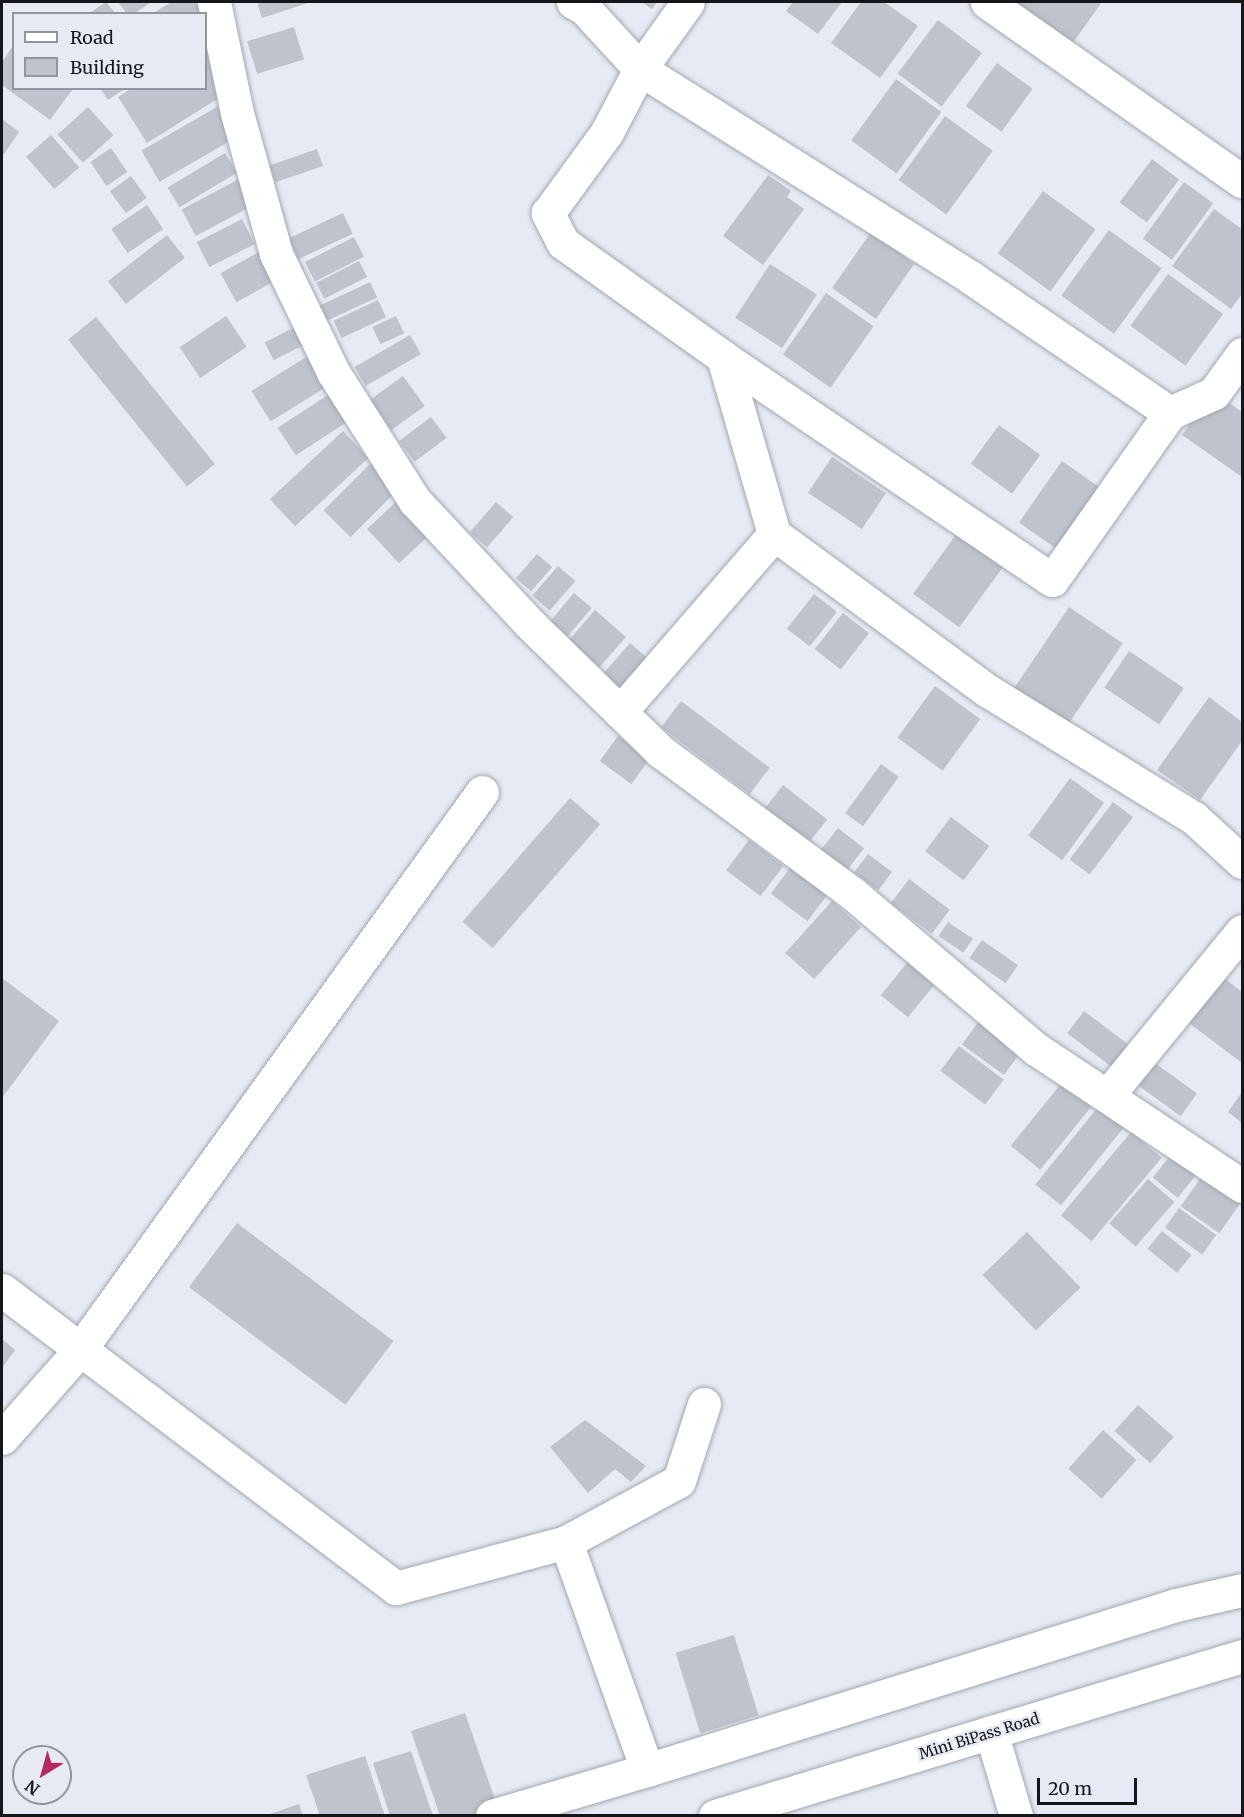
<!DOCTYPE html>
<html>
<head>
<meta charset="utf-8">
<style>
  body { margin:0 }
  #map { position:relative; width:1244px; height:1817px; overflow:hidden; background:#e7eaf4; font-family:Merriweather,serif }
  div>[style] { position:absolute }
  .building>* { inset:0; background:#c0c3cd; transform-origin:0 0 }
  .roads { filter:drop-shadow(0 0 2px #a3a7b0) drop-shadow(0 0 2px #a3a7b0) }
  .minor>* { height:33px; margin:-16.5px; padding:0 16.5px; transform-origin:16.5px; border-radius:16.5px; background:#fff }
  span { translate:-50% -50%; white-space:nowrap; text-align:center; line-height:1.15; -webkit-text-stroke:5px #e7eaf4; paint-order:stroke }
  .street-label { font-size:15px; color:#151619 }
  .frame { position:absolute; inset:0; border:3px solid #151619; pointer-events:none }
  .legend { position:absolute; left:12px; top:12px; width:195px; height:78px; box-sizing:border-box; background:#e7eaf4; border:2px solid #93959c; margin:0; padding:8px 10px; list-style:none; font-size:18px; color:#151619 }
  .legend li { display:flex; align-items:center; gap:12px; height:30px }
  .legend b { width:30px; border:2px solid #93959c }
  .north { position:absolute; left:12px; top:1745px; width:60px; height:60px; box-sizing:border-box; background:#e7eaf4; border:2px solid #93959c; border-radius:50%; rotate:217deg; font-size:16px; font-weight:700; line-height:24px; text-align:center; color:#151619 }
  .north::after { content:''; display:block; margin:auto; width:21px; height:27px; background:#b42a66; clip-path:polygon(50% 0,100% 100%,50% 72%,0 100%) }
  .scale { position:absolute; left:1037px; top:1778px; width:100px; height:27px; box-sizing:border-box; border:3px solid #151619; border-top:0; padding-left:8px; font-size:18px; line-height:21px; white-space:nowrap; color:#151619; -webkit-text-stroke:4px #e7eaf4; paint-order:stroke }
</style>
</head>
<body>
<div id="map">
  <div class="building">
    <div style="clip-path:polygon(106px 2px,116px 14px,88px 14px)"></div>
    <div style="clip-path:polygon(118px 2px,151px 2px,134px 14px,127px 14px)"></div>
    <div style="clip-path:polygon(171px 2px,195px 2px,203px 14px,152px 14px)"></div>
    <div style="clip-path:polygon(257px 2px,311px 2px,262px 18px)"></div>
    <div style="clip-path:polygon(641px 2px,657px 2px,652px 9px)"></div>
    <div style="clip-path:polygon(793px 2px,842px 2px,818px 34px,786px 11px)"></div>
    <div style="clip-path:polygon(861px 2px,884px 2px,918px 26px,880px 78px,831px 43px)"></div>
    <div style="clip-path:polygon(1013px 2px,1102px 2px,1072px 44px)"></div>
    <div style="left:938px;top:20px;width:55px;height:67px;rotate:37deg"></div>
    <div style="left:294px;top:27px;width:34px;height:49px;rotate:73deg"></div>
    <div style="clip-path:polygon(209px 40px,230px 91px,147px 143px,118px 97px,132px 88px,206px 88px,206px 42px)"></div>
    <div style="clip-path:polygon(12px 47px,14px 88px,72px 90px,50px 120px,2px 85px,2px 62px)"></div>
    <div style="left:997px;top:63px;width:44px;height:53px;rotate:36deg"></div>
    <div style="left:896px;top:79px;width:56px;height:76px;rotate:36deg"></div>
    <div style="clip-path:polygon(100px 88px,126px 88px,108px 100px)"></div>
    <div style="left:222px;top:104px;width:36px;height:93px;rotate:60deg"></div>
    <div style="left:88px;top:107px;width:38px;height:41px;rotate:48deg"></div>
    <div style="left:945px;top:116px;width:59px;height:79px;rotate:36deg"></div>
    <div style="clip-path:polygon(2px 119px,19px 132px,2px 157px)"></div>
    <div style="left:51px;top:135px;width:43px;height:33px;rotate:49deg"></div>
    <div style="left:111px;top:148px;width:29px;height:25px;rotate:56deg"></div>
    <div style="left:317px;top:149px;width:18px;height:50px;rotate:71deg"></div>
    <div style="left:225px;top:153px;width:23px;height:67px;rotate:59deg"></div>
    <div style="left:1152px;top:159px;width:34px;height:54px;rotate:37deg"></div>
    <div style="clip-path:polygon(768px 175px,791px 191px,787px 197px,804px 209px,763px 265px,723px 236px)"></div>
    <div style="left:131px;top:176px;width:27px;height:26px;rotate:54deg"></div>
    <div style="left:239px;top:179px;width:30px;height:65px;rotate:62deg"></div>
    <div style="left:1184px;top:182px;width:36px;height:70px;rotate:36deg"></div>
    <div style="left:1043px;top:191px;width:65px;height:77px;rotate:36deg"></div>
    <div style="left:147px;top:205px;width:29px;height:43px;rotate:56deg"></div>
    <div style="clip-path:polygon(1214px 209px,1242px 229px,1242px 294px,1231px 309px,1172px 266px)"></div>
    <div style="left:343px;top:213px;width:23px;height:60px;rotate:65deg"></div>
    <div style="left:242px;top:219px;width:28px;height:51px;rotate:63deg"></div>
    <div style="clip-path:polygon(878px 222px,904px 240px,897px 251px,914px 264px,876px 319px,832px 288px)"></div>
    <div style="left:1109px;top:230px;width:65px;height:81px;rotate:36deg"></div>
    <div style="left:167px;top:235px;width:29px;height:75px;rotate:52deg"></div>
    <div style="left:354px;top:237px;width:22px;height:55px;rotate:63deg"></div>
    <div style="left:259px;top:252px;width:33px;height:44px;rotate:61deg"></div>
    <div style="left:359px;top:261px;width:18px;height:48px;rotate:63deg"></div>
    <div style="left:770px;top:264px;width:56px;height:64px;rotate:33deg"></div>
    <div style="left:1168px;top:274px;width:68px;height:64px;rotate:36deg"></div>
    <div style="left:370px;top:282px;width:17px;height:56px;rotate:65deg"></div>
    <div style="left:826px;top:293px;width:58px;height:75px;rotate:35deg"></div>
    <div style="left:378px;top:300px;width:19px;height:49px;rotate:65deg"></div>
    <div style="left:226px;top:316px;width:37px;height:56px;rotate:56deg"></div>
    <div style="left:396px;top:316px;width:19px;height:26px;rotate:65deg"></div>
    <div style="left:96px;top:317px;width:189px;height:36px;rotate:51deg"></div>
    <div style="left:295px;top:327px;width:20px;height:34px;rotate:63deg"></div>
    <div style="left:410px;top:335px;width:22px;height:64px;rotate:60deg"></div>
    <div style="left:311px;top:354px;width:36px;height:70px;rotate:58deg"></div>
    <div style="left:403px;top:376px;width:37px;height:41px;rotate:54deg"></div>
    <div style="clip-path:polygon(1213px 391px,1242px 412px,1242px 477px,1182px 435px)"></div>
    <div style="left:328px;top:395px;width:33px;height:60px;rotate:57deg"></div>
    <div style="left:431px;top:417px;width:26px;height:40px;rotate:53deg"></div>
    <div style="left:999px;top:425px;width:51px;height:48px;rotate:36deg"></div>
    <div style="left:343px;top:431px;width:37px;height:100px;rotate:47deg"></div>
    <div style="left:832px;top:457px;width:65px;height:43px;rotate:34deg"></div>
    <div style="left:1062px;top:461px;width:54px;height:75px;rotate:35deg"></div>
    <div style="left:371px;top:463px;width:38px;height:67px;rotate:45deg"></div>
    <div style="left:397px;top:501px;width:47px;height:41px;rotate:47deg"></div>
    <div style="left:496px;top:502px;width:23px;height:40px;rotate:41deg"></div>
    <div style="left:963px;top:525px;width:57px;height:85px;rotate:36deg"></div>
    <div style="left:537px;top:554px;width:20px;height:32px;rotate:41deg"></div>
    <div style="left:558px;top:566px;width:23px;height:39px;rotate:41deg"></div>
    <div style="left:574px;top:593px;width:23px;height:37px;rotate:40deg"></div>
    <div style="left:814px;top:594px;width:29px;height:44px;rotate:38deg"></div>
    <div style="left:1069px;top:607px;width:65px;height:98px;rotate:34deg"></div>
    <div style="left:595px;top:610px;width:41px;height:40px;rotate:41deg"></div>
    <div style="left:843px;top:613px;width:33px;height:46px;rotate:38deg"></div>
    <div style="left:630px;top:643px;width:32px;height:44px;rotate:41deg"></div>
    <div style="left:1129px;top:651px;width:66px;height:44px;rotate:34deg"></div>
    <div style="left:935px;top:686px;width:56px;height:64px;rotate:36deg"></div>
    <div style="clip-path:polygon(1209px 697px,1242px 722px,1242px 741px,1200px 800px,1157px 770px)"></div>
    <div style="left:681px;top:701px;width:111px;height:33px;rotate:37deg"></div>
    <div style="left:618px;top:736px;width:39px;height:31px;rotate:36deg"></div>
    <div style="left:881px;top:764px;width:22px;height:61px;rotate:36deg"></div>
    <div style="left:1070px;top:778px;width:42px;height:71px;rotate:36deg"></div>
    <div style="left:783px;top:785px;width:56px;height:30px;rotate:38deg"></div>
    <div style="left:570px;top:798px;width:40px;height:164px;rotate:41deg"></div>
    <div style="left:1113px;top:802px;width:25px;height:72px;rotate:37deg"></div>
    <div style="left:951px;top:817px;width:48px;height:43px;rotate:37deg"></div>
    <div style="left:838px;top:828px;width:33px;height:33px;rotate:38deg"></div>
    <div style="left:749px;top:840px;width:43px;height:38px;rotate:37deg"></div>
    <div style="left:868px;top:854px;width:30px;height:23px;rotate:37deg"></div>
    <div style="left:796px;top:860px;width:46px;height:42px;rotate:37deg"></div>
    <div style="left:909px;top:879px;width:51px;height:30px;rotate:37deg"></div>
    <div style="left:832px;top:901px;width:39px;height:70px;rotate:42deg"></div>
    <div style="left:948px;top:922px;width:30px;height:17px;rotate:34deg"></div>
    <div style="left:982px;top:940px;width:44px;height:22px;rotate:35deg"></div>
    <div style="left:911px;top:958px;width:35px;height:48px;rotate:39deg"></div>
    <div style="clip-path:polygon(1215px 971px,1242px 992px,1242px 1063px,1181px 1017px)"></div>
    <div style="clip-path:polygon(2px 978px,59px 1021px,2px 1098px)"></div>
    <div style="left:1084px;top:1011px;width:56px;height:28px;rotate:37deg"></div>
    <div style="left:979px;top:1021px;width:52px;height:29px;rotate:36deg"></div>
    <div style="left:959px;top:1046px;width:56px;height:31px;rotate:37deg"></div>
    <div style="left:1155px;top:1063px;width:52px;height:28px;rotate:36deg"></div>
    <div style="left:1068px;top:1075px;width:38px;height:91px;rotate:39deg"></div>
    <div style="clip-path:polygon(1242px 1092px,1242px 1123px,1228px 1112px)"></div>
    <div style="left:1102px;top:1102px;width:33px;height:106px;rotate:39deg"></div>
    <div style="left:1131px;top:1132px;width:40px;height:109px;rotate:40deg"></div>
    <div style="left:1171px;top:1155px;width:32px;height:29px;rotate:39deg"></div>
    <div style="left:1202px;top:1176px;width:47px;height:37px;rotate:35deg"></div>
    <div style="left:1148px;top:1179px;width:35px;height:59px;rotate:41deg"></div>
    <div style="left:1179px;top:1208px;width:46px;height:24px;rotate:36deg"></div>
    <div style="left:237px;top:1223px;width:196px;height:80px;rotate:37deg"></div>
    <div style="left:1162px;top:1231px;width:38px;height:23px;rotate:39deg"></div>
    <div style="left:1027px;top:1232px;width:77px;height:62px;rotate:46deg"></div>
    <div style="clip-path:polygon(2px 1339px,15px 1350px,2px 1368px)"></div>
    <div style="left:1138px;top:1405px;width:48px;height:35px;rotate:42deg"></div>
    <div style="clip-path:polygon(585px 1420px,646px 1466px,631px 1482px,615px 1469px,588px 1493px,550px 1447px)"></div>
    <div style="left:1103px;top:1430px;width:45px;height:52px;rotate:42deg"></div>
    <div style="left:734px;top:1635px;width:84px;height:61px;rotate:73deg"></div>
    <div style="clip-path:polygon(465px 1713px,498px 1808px,476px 1816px,440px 1816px,411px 1731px)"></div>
    <div style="clip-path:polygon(411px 1751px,433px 1816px,390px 1816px,373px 1763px)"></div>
    <div style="clip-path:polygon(365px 1756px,385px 1816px,320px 1816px,306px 1775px)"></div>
    <div style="clip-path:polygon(299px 1804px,303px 1816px,267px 1816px,267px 1815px)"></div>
  </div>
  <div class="roads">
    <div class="minor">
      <div style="left:214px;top:2px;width:113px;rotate:78.3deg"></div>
      <div style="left:237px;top:113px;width:146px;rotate:74.5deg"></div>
      <div style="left:276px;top:254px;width:131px;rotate:64.2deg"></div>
      <div style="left:333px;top:372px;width:153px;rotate:57.6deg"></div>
      <div style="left:415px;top:501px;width:168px;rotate:46.9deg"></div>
      <div style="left:530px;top:624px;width:182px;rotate:44.3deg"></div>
      <div style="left:660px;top:751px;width:239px;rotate:36.5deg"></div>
      <div style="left:852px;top:893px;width:241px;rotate:40.3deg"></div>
      <div style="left:1036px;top:1049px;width:247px;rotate:33.6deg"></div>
      <div style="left:573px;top:2px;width:13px;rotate:29deg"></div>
      <div style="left:584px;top:8px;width:83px;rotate:47.4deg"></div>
      <div style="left:640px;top:69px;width:390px;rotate:32.2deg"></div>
      <div style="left:970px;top:277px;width:242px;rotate:34.2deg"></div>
      <div style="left:1170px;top:413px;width:204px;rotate:125.2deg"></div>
      <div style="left:1052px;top:580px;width:397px;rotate:-145.9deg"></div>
      <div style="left:723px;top:357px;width:196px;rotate:-144.5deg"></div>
      <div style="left:563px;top:243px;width:34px;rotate:-117deg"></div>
      <div style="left:548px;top:213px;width:100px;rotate:-53.9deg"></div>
      <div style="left:607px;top:132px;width:71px;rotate:-62.4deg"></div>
      <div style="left:640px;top:69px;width:82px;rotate:-54.4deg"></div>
      <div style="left:987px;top:2px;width:312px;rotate:35.1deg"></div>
      <div style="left:723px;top:357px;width:184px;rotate:73.9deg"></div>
      <div style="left:1170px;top:413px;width:48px;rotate:-24.4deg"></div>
      <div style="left:1214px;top:393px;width:48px;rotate:-54.3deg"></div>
      <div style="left:620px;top:712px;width:235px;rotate:-49.1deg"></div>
      <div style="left:774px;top:534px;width:265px;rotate:36.3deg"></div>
      <div style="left:988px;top:691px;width:242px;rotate:31.7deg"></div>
      <div style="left:1194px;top:818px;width:65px;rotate:42.5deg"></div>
      <div style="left:1107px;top:1096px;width:213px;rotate:-50.7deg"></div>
      <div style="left:2px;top:1290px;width:494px;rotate:37.1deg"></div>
      <div style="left:396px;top:1588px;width:176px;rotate:-15.1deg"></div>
      <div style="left:566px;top:1542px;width:128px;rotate:-28.4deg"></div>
      <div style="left:679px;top:1481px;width:81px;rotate:-72deg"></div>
      <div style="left:2px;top:1438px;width:116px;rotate:-48.5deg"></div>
      <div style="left:79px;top:1351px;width:689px;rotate:-54.21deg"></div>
      <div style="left:566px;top:1542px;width:242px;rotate:70.4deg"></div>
      <div style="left:991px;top:1732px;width:88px;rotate:73.4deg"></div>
      <div style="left:492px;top:1816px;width:162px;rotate:-16.5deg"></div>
      <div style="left:647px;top:1770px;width:554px;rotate:-17.32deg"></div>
      <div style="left:1176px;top:1605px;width:68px;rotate:-12.8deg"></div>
      <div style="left:715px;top:1816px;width:551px;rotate:-16.89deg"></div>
    </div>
  </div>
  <div class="street-label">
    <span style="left:979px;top:1736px;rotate:-17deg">Mini BiPass Road</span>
  </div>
  <div class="frame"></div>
  <ul class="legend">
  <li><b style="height:8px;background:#fff"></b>Road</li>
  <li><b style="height:16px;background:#c0c3cd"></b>Building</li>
  </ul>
  <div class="north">N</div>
  <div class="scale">20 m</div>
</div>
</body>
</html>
